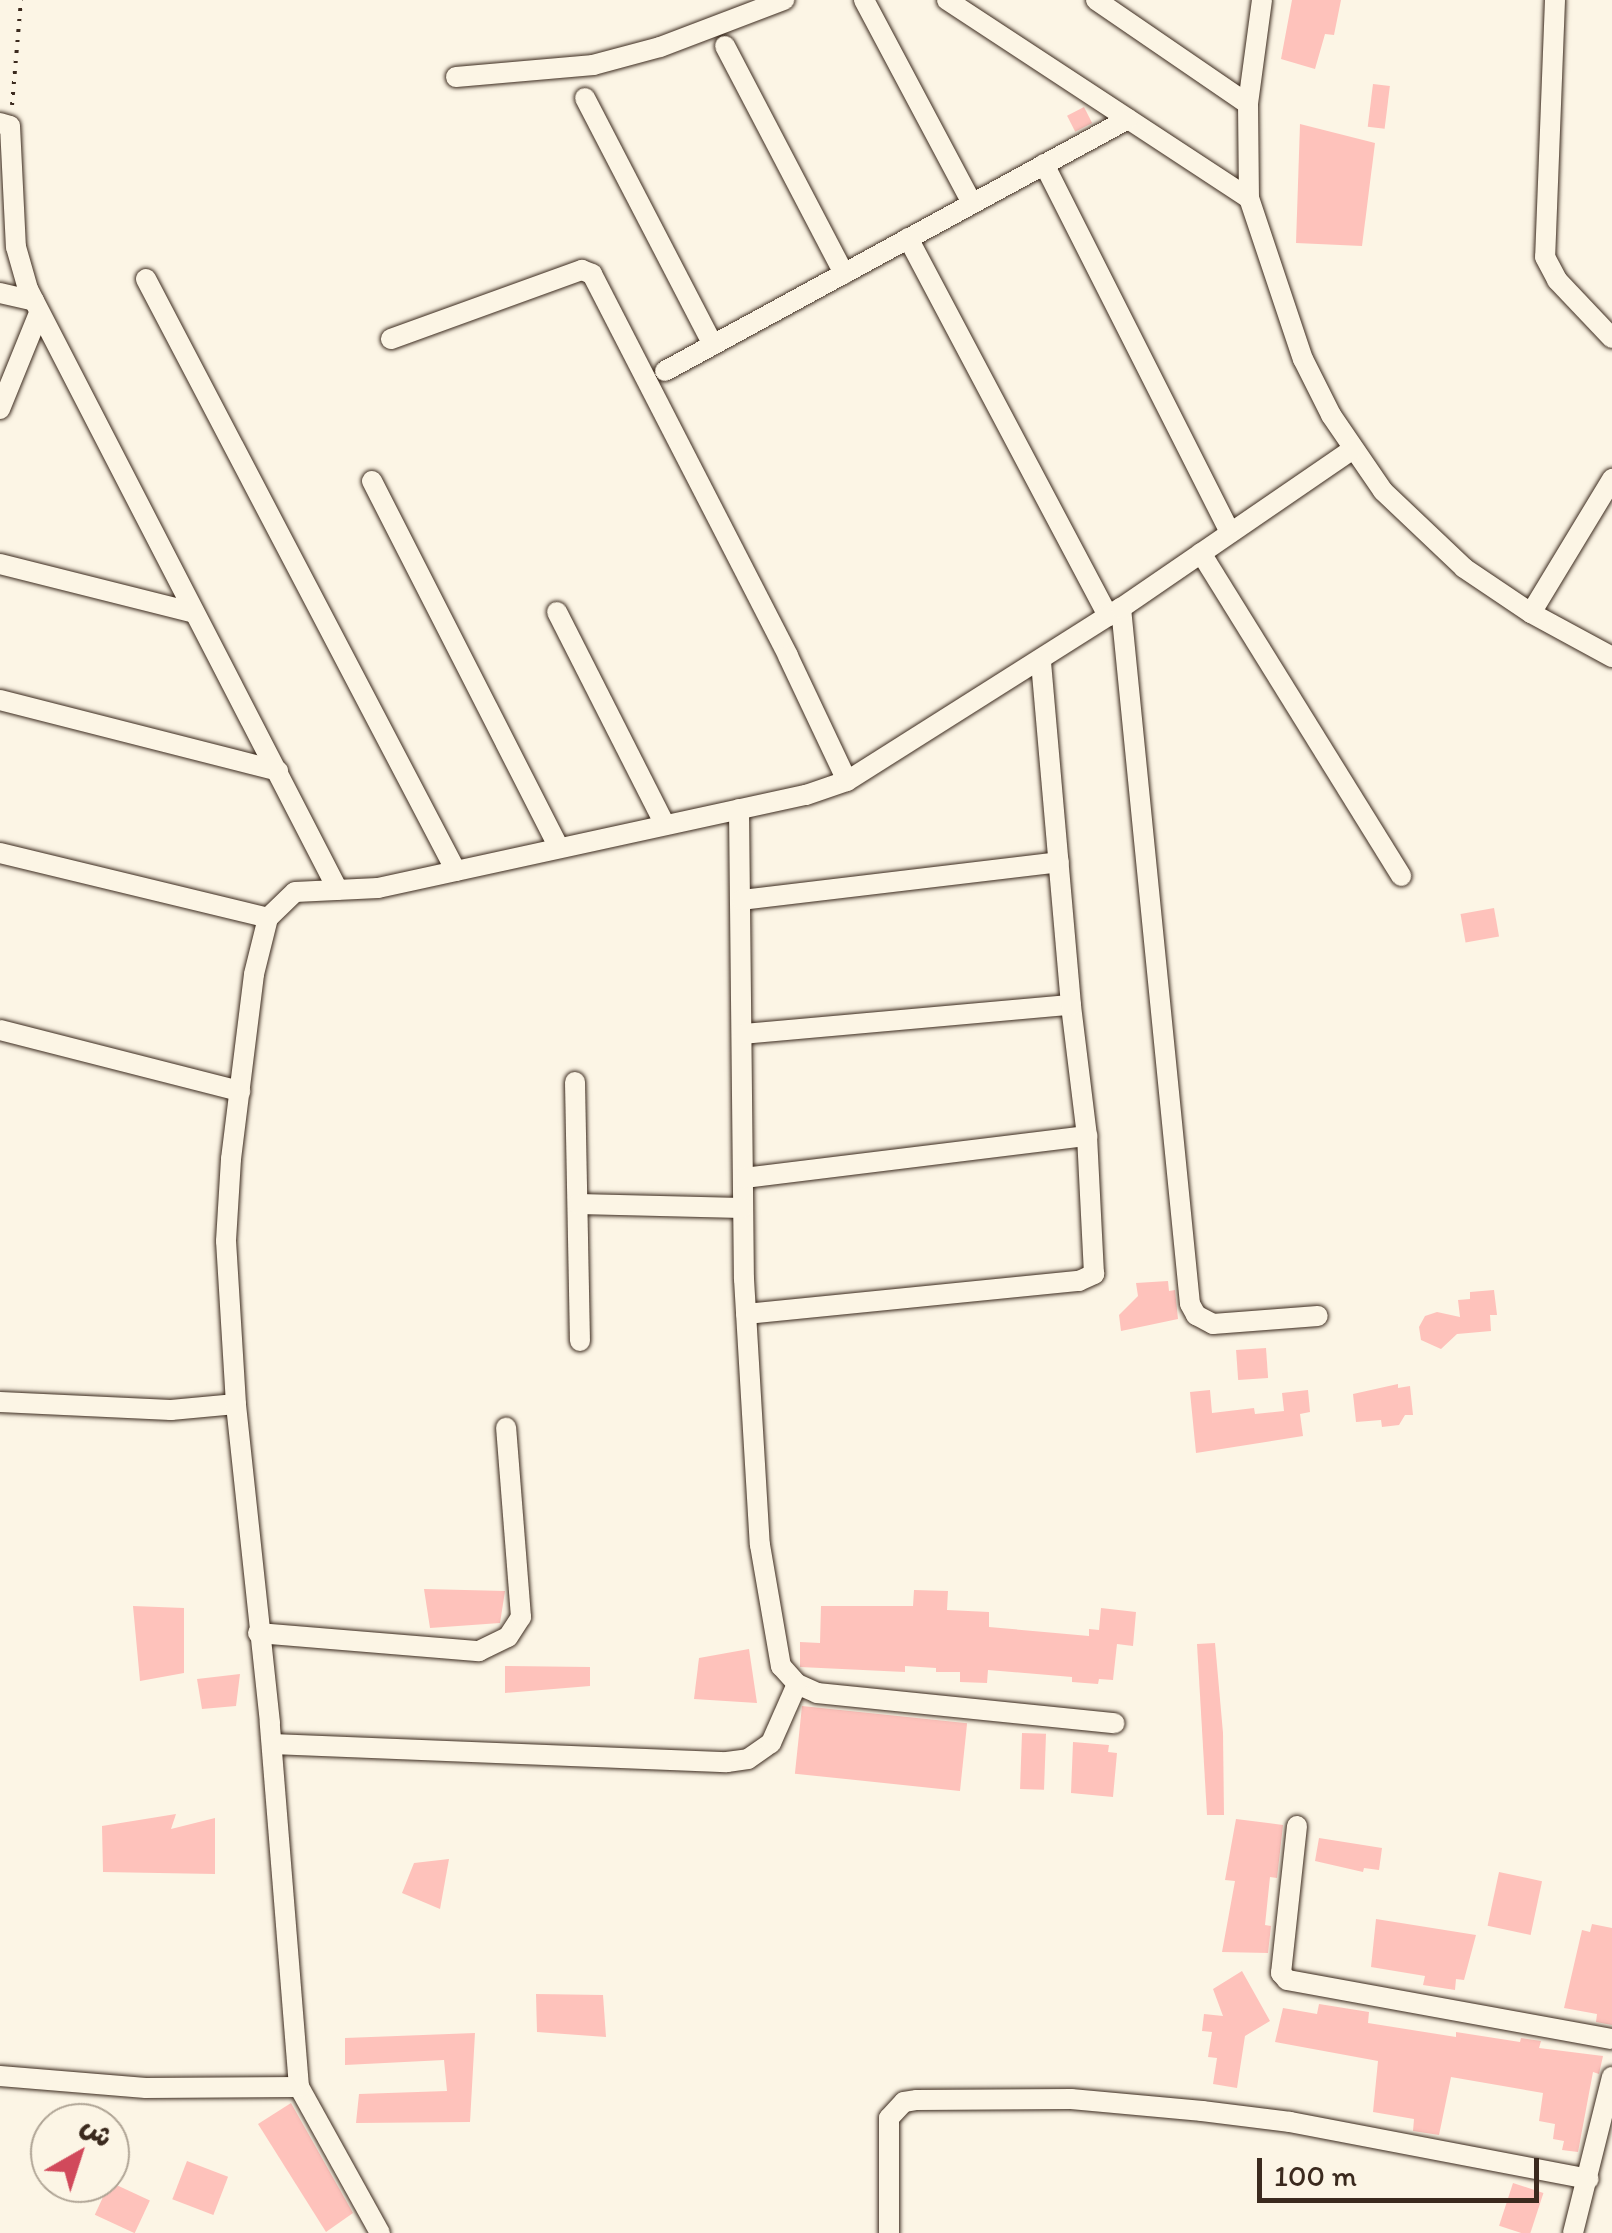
<!DOCTYPE html>
<html>
<head>
<meta charset="utf-8">
<style>
  body { margin:0 }
  #map { position:relative; width:1612px; height:2233px; overflow:hidden; background:#fcf5e5; font-family:Itim,"Playpen Sans Arabic",sans-serif }
  div>[style] { position:absolute }
  .building>* { inset:0; background:#fec2bb; transform-origin:0 0 }
  .path>* { height:4px; margin-top:-2px; transform-origin:0; background:repeating-linear-gradient(90deg,#3b2a1e 0 2.5px,transparent 0 10.5px) }
  .roads { filter:drop-shadow(0 0 2px #3b2a1e) drop-shadow(0 0 2px #3b2a1e) }
  .minor>* { height:20px; margin:-10px; padding:0 10px; transform-origin:10px; border-radius:10px; background:#fcf5e5 }
  span { translate:-50% -50%; white-space:nowrap; text-align:center; line-height:1.15; -webkit-text-stroke:8px #fcf5e5; paint-order:stroke }
  .north { position:absolute; left:30px; top:2103px; width:100px; height:100px; box-sizing:border-box; background:#fcf5e5; border:2px solid #afa495; border-radius:50%; rotate:39deg; font-size:28px; font-weight:700; line-height:40px; text-align:center; color:#3b2a1e }
  .north::after { content:''; display:block; margin:auto; width:35px; height:45px; background:#d1495b; clip-path:polygon(50% 0,100% 100%,50% 72%,0 100%) }
  .scale { position:absolute; left:1257px; top:2158px; width:282px; height:45px; box-sizing:border-box; border:5px solid #3b2a1e; border-top:0; padding-left:12px; font-size:30px; line-height:35px; white-space:nowrap; color:#3b2a1e; -webkit-text-stroke:8px #fcf5e5; paint-order:stroke }
</style>
</head>
<body>
<div id="map">
  <div class="building">
    <div style="clip-path:polygon(1292px 0,1341px 0,1334px 35px,1325px 34px,1315px 69px,1281px 59px)"></div>
    <div style="left:1373px;top:84px;width:17px;height:43px;rotate:7deg"></div>
    <div style="left:1084px;top:107px;width:18px;height:19px;rotate:63deg"></div>
    <div style="clip-path:polygon(1300px 124px,1375px 143px,1362px 246px,1296px 243px)"></div>
    <div style="left:1494px;top:908px;width:29px;height:34px;rotate:80deg"></div>
    <div style="clip-path:polygon(1168px 1281px,1169px 1291px,1175px 1290px,1178px 1319px,1121px 1331px,1119px 1315px,1138px 1296px,1136px 1283px)"></div>
    <div style="clip-path:polygon(1494px 1290px,1497px 1315px,1490px 1315px,1491px 1331px,1457px 1334px,1441px 1349px,1421px 1340px,1419px 1327px,1425px 1316px,1437px 1312px,1460px 1317px,1458px 1300px,1470px 1299px,1470px 1292px)"></div>
    <div style="left:1266px;top:1348px;width:30px;height:30px;rotate:86deg"></div>
    <div style="clip-path:polygon(1398px 1384px,1398px 1388px,1410px 1386px,1413px 1415px,1405px 1415px,1399px 1425px,1382px 1427px,1381px 1420px,1356px 1422px,1353px 1394px)"></div>
    <div style="clip-path:polygon(1210px 1390px,1212px 1413px,1254px 1408px,1255px 1414px,1284px 1411px,1282px 1393px,1308px 1390px,1310px 1412px,1300px 1414px,1303px 1436px,1196px 1453px,1190px 1392px)"></div>
    <div style="clip-path:polygon(424px 1589px,505px 1591px,500px 1623px,430px 1628px)"></div>
    <div style="clip-path:polygon(914px 1590px,948px 1591px,947px 1610px,989px 1612px,989px 1627px,1089px 1636px,1089px 1629px,1099px 1630px,1101px 1608px,1136px 1612px,1133px 1646px,1117px 1644px,1113px 1680px,1099px 1679px,1098px 1684px,1072px 1682px,1072px 1677px,988px 1670px,987px 1683px,960px 1682px,960px 1672px,936px 1672px,936px 1668px,905px 1666px,905px 1672px,800px 1667px,800px 1642px,820px 1643px,821px 1606px,913px 1606px)"></div>
    <div style="clip-path:polygon(133px 1606px,184px 1608px,184px 1673px,140px 1681px)"></div>
    <div style="clip-path:polygon(1215px 1643px,1223px 1733px,1224px 1815px,1207px 1815px,1197px 1644px)"></div>
    <div style="clip-path:polygon(749px 1649px,757px 1703px,694px 1699px,699px 1658px)"></div>
    <div style="clip-path:polygon(505px 1666px,590px 1667px,590px 1686px,505px 1693px)"></div>
    <div style="clip-path:polygon(240px 1674px,236px 1706px,202px 1709px,197px 1679px)"></div>
    <div style="left:802px;top:1706px;width:166px;height:68px;rotate:6deg"></div>
    <div style="left:1022px;top:1733px;width:24px;height:56px;rotate:2deg"></div>
    <div style="clip-path:polygon(1073px 1742px,1109px 1745px,1108px 1752px,1117px 1753px,1113px 1797px,1071px 1793px)"></div>
    <div style="clip-path:polygon(176px 1814px,171px 1829px,215px 1818px,215px 1874px,103px 1872px,102px 1826px)"></div>
    <div style="clip-path:polygon(1236px 1819px,1283px 1825px,1277px 1878px,1270px 1877px,1265px 1925px,1271px 1926px,1268px 1953px,1222px 1952px,1235px 1881px,1225px 1880px)"></div>
    <div style="clip-path:polygon(1319px 1838px,1382px 1848px,1379px 1870px,1364px 1868px,1363px 1872px,1315px 1861px)"></div>
    <div style="clip-path:polygon(449px 1859px,440px 1909px,402px 1893px,414px 1863px)"></div>
    <div style="left:1499px;top:1872px;width:44px;height:55px;rotate:12deg"></div>
    <div style="clip-path:polygon(1376px 1919px,1476px 1935px,1464px 1980px,1456px 1979px,1455px 1990px,1423px 1985px,1425px 1976px,1371px 1967px)"></div>
    <div style="clip-path:polygon(1592px 1924px,1612px 1928px,1612px 2025px,1596px 2022px,1597px 2014px,1564px 2008px,1582px 1930px,1590px 1932px)"></div>
    <div style="clip-path:polygon(1242px 1971px,1270px 2021px,1245px 2036px,1237px 2088px,1213px 2084px,1217px 2058px,1208px 2057px,1212px 2032px,1202px 2031px,1204px 2014px,1223px 2016px,1213px 1989px)"></div>
    <div style="clip-path:polygon(536px 1994px,603px 1995px,606px 2037px,537px 2032px)"></div>
    <div style="clip-path:polygon(1319px 2004px,1369px 2012px,1368px 2023px,1456px 2037px,1456px 2032px,1520px 2042px,1521px 2038px,1541px 2041px,1539px 2048px,1603px 2056px,1599px 2074px,1593px 2072px,1578px 2152px,1562px 2150px,1564px 2141px,1553px 2139px,1555px 2124px,1539px 2121px,1543px 2093px,1451px 2077px,1439px 2135px,1413px 2131px,1414px 2119px,1373px 2112px,1378px 2061px,1275px 2042px,1283px 2008px,1317px 2014px)"></div>
    <div style="clip-path:polygon(475px 2033px,470px 2122px,356px 2123px,359px 2094px,447px 2091px,444px 2060px,345px 2065px,345px 2038px)"></div>
    <div style="clip-path:polygon(291px 2103px,353px 2213px,326px 2232px,258px 2124px)"></div>
    <div style="left:187px;top:2161px;width:44px;height:41px;rotate:21deg"></div>
    <div style="left:110px;top:2182px;width:44px;height:36px;rotate:25deg"></div>
    <div style="left:1513px;top:2183px;width:32px;height:45px;rotate:18deg"></div>
  </div>
  <div class="path">
    <div style="left:12px;top:105px;width:105px;rotate:-85.1deg"></div>
  </div>
  <div class="roads">
    <div class="minor">
      <div style="left:864px;top:0;width:230px;rotate:62deg"></div>
      <div style="left:947px;top:0;width:361px;rotate:33.3deg"></div>
      <div style="left:1096px;top:0;width:184px;rotate:34.4deg"></div>
      <div style="left:1262px;top:0;width:105px;rotate:97.7deg"></div>
      <div style="left:1248px;top:104px;width:94px;rotate:89.4deg"></div>
      <div style="left:1249px;top:198px;width:170px;rotate:71.5deg"></div>
      <div style="left:1303px;top:359px;width:63px;rotate:63.4deg"></div>
      <div style="left:1331px;top:415px;width:92px;rotate:55.6deg"></div>
      <div style="left:1383px;top:491px;width:112px;rotate:43.5deg"></div>
      <div style="left:1464px;top:568px;width:81px;rotate:33.9deg"></div>
      <div style="left:1531px;top:613px;width:92px;rotate:28.5deg"></div>
      <div style="left:1555px;top:0;width:257px;rotate:92.2deg"></div>
      <div style="left:1545px;top:257px;width:26px;rotate:62deg"></div>
      <div style="left:1557px;top:280px;width:80px;rotate:46.5deg"></div>
      <div style="left:725px;top:46px;width:257px;rotate:62.4deg"></div>
      <div style="left:456px;top:77px;width:138px;rotate:-5deg"></div>
      <div style="left:593px;top:65px;width:69px;rotate:-15deg"></div>
      <div style="left:660px;top:47px;width:133px;rotate:-20.8deg"></div>
      <div style="left:585px;top:98px;width:278px;rotate:62.6deg"></div>
      <div style="left:0;top:123px;width:10px;rotate:17deg"></div>
      <div style="left:10px;top:126px;width:121px;rotate:87.2deg"></div>
      <div style="left:16px;top:247px;width:44px;rotate:74.1deg"></div>
      <div style="left:28px;top:289px;width:676px;rotate:62.72deg"></div>
      <div style="left:1044px;top:164px;width:413px;rotate:63.2deg"></div>
      <div style="left:908px;top:238px;width:428px;rotate:62.1deg"></div>
      <div style="left:146px;top:279px;width:668px;rotate:62.36deg"></div>
      <div style="left:0;top:293px;width:35px;rotate:13deg"></div>
      <div style="left:391px;top:339px;width:203px;rotate:-19.9deg"></div>
      <div style="left:582px;top:270px;width:11px;rotate:22deg"></div>
      <div style="left:592px;top:274px;width:429px;rotate:62.8deg"></div>
      <div style="left:788px;top:656px;width:138px;rotate:64.7deg"></div>
      <div style="left:665px;top:371px;width:527px;rotate:-28.56deg"></div>
      <div style="left:0;top:409px;width:104px;rotate:-67.9deg"></div>
      <div style="left:372px;top:481px;width:410px;rotate:63deg"></div>
      <div style="left:1201px;top:553px;width:380px;rotate:58.2deg"></div>
      <div style="left:0;top:564px;width:197px;rotate:14.1deg"></div>
      <div style="left:1121px;top:608px;width:699px;rotate:84.34deg"></div>
      <div style="left:1190px;top:1304px;width:13px;rotate:61deg"></div>
      <div style="left:1196px;top:1315px;width:19px;rotate:28deg"></div>
      <div style="left:1213px;top:1324px;width:105px;rotate:-4.4deg"></div>
      <div style="left:557px;top:612px;width:237px;rotate:63.1deg"></div>
      <div style="left:1531px;top:613px;width:157px;rotate:-58.8deg"></div>
      <div style="left:0;top:700px;width:287px;rotate:14.3deg"></div>
      <div style="left:739px;top:809px;width:470px;rotate:89.4deg"></div>
      <div style="left:744px;top:1279px;width:266px;rotate:86.6deg"></div>
      <div style="left:760px;top:1545px;width:123px;rotate:80.2deg"></div>
      <div style="left:781px;top:1666px;width:24px;rotate:48deg"></div>
      <div style="left:797px;top:1684px;width:22px;rotate:24deg"></div>
      <div style="left:817px;top:1693px;width:299px;rotate:5.8deg"></div>
      <div style="left:0;top:853px;width:276px;rotate:13.6deg"></div>
      <div style="left:742px;top:900px;width:319px;rotate:-6.8deg"></div>
      <div style="left:0;top:1030px;width:248px;rotate:14.3deg"></div>
      <div style="left:743px;top:1034px;width:329px;rotate:-5.1deg"></div>
      <div style="left:575px;top:1082px;width:259px;rotate:88.9deg"></div>
      <div style="left:744px;top:1178px;width:346px;rotate:-7deg"></div>
      <div style="left:578px;top:1204px;width:164px;rotate:1.4deg"></div>
      <div style="left:746px;top:1314px;width:335px;rotate:-5.7deg"></div>
      <div style="left:1079px;top:1281px;width:17px;rotate:-25deg"></div>
      <div style="left:1094px;top:1274px;width:138px;rotate:-92.9deg"></div>
      <div style="left:1087px;top:1136px;width:132px;rotate:-97deg"></div>
      <div style="left:1071px;top:1005px;width:347px;rotate:-95deg"></div>
      <div style="left:0;top:1402px;width:171px;rotate:2.7deg"></div>
      <div style="left:171px;top:1410px;width:65px;rotate:-5.3deg"></div>
      <div style="left:258px;top:1633px;width:222px;rotate:4.7deg"></div>
      <div style="left:479px;top:1651px;width:32px;rotate:-26deg"></div>
      <div style="left:508px;top:1637px;width:24px;rotate:-57deg"></div>
      <div style="left:521px;top:1617px;width:190px;rotate:-94.5deg"></div>
      <div style="left:272px;top:1744px;width:455px;rotate:2.3deg"></div>
      <div style="left:727px;top:1762px;width:21px;rotate:-8deg"></div>
      <div style="left:748px;top:1759px;width:28px;rotate:-35deg"></div>
      <div style="left:771px;top:1743px;width:64px;rotate:-66.2deg"></div>
      <div style="left:1297px;top:1826px;width:148px;rotate:96.2deg"></div>
      <div style="left:1281px;top:1973px;width:9px;rotate:49deg"></div>
      <div style="left:1287px;top:1980px;width:330px;rotate:10.3deg"></div>
      <div style="left:0;top:2076px;width:146px;rotate:4.7deg"></div>
      <div style="left:146px;top:2088px;width:153px;rotate:-0.4deg"></div>
      <div style="left:380px;top:2233px;width:167px;rotate:-119deg"></div>
      <div style="left:299px;top:2087px;width:365px;rotate:-94.6deg"></div>
      <div style="left:270px;top:1723px;width:321px;rotate:-96.1deg"></div>
      <div style="left:236px;top:1404px;width:163px;rotate:-93.5deg"></div>
      <div style="left:226px;top:1241px;width:82px;rotate:-86.5deg"></div>
      <div style="left:231px;top:1159px;width:186px;rotate:-82.9deg"></div>
      <div style="left:254px;top:974px;width:58px;rotate:-76deg"></div>
      <div style="left:268px;top:918px;width:37px;rotate:-44deg"></div>
      <div style="left:295px;top:892px;width:83px;rotate:-2.8deg"></div>
      <div style="left:378px;top:888px;width:438px;rotate:-12.3deg"></div>
      <div style="left:806px;top:795px;width:43px;rotate:-18.9deg"></div>
      <div style="left:847px;top:781px;width:324px;rotate:-32.3deg"></div>
      <div style="left:1121px;top:608px;width:281px;rotate:-34.4deg"></div>
      <div style="left:889px;top:2233px;width:115px;rotate:-90deg"></div>
      <div style="left:889px;top:2118px;width:22px;rotate:-47deg"></div>
      <div style="left:904px;top:2102px;width:13px;rotate:-9deg"></div>
      <div style="left:917px;top:2100px;width:154px;rotate:-0.4deg"></div>
      <div style="left:1071px;top:2099px;width:132px;rotate:5.2deg"></div>
      <div style="left:1202px;top:2111px;width:89px;rotate:7.1deg"></div>
      <div style="left:1290px;top:2122px;width:304px;rotate:10.8deg"></div>
      <div style="left:1573px;top:2233px;width:161px;rotate:-76deg"></div>
    </div>
  </div>
  <div class="north">ش</div>
  <div class="scale">100 m</div>
</div>
</body>
</html>
